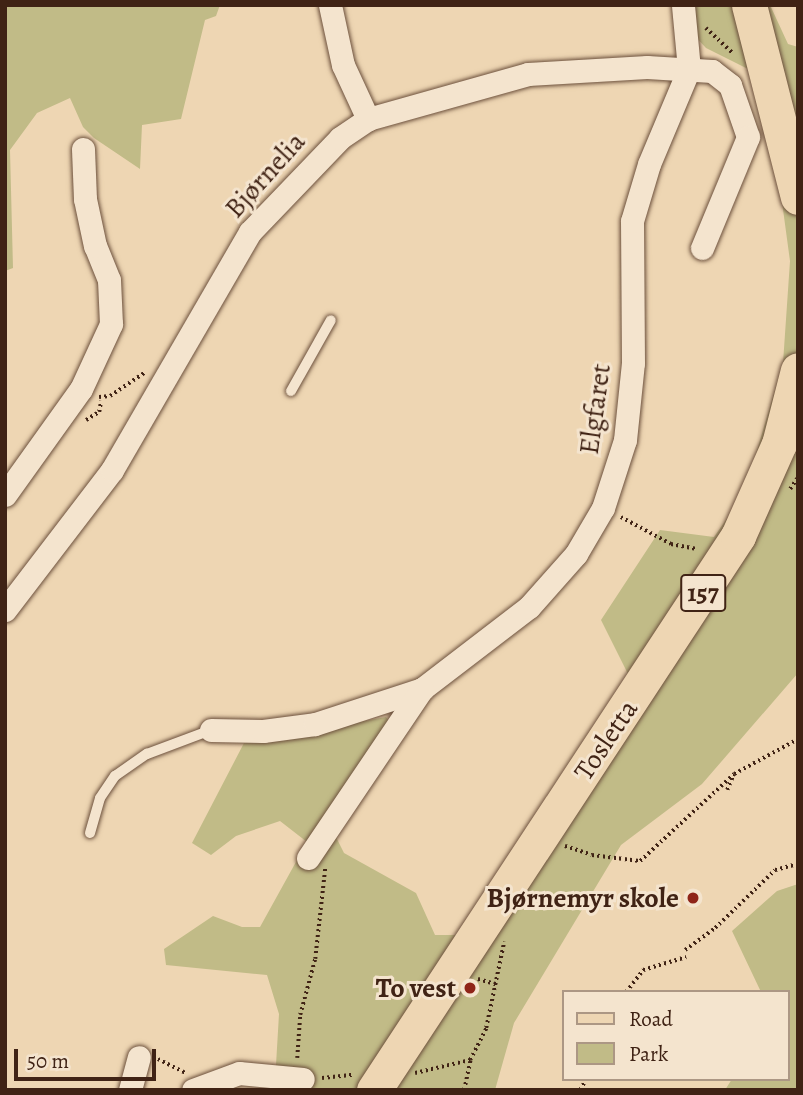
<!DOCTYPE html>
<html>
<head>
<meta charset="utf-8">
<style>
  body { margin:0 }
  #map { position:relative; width:803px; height:1095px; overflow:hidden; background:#eed6b3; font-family:Alegreya,serif }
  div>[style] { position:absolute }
  .green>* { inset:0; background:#c1bb87 }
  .path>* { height:3.5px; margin-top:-1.75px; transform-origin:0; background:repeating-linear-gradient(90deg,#402315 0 2px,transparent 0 5.5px) }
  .roads { filter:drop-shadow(0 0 2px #6c503c) drop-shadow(0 0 2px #6c503c) }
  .lane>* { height:10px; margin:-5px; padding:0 5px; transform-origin:5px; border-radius:5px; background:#f4e4ce }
  .street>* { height:23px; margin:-11.5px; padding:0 11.5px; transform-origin:11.5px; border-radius:11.5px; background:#f4e4ce }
  .primary>* { height:35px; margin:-17.5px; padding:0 17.5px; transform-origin:17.5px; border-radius:17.5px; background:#eed6b3 }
  .dots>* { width:19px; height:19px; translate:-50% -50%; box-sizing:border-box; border:4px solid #f4e4ce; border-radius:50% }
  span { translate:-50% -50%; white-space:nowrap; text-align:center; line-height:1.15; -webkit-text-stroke:6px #f4e4ce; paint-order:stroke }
  .shield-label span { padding:2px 5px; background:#f4e4ce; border:2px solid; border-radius:5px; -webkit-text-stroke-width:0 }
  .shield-label { font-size:26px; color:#402315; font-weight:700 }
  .street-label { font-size:28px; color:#402315 }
  .poi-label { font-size:28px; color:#402315; font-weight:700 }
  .right { translate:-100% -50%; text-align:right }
  .frame { position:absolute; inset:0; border:7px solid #402315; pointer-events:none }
  .legend { position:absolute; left:562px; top:990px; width:228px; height:91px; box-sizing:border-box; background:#f4e4ce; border:2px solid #ac9784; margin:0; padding:9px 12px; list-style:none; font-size:21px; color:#402315 }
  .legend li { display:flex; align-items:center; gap:14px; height:35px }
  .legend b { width:35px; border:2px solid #ac9784 }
  .scale { position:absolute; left:14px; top:1049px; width:142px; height:32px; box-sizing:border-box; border:4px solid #402315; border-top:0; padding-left:9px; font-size:21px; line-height:24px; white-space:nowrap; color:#402315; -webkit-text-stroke:5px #f4e4ce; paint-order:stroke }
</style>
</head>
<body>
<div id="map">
  <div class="green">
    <div style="clip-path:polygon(5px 5px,220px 5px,216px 16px,205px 20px,181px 119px,142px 125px,140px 169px,94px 138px,83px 127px,70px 98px,37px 113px,10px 150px,13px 268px,5px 271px)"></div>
    <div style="clip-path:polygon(674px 5px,770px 5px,788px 44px,798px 47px,798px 673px,702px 784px,621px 845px,514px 1023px,495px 1090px,280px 1090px,275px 1082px,279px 1014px,267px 975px,166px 965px,164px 949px,213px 916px,242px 927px,260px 927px,307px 842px,280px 821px,236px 836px,211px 855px,192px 843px,244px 743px,386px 717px,391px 723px,326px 817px,344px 853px,416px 893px,435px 935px,459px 935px,628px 674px,601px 620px,660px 530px,714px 537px,744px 494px,783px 363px,790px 261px,782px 202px,748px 69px,706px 48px,677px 17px)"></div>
    <div style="clip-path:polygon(798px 884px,798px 1090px,725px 1090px,732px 1079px,787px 1079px,787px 992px,761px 992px,732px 931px,777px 891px)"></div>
  </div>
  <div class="path">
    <div style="left:706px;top:28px;width:37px;rotate:43deg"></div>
    <div style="left:99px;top:397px;width:11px;rotate:-5deg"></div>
    <div style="left:110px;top:396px;width:41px;rotate:-34.1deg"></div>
    <div style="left:86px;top:420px;width:15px;rotate:-32deg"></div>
    <div style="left:99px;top:412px;width:11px;rotate:-80deg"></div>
    <div style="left:790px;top:489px;width:14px;rotate:-56deg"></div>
    <div style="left:621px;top:517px;width:57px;rotate:28.4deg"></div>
    <div style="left:671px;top:544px;width:25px;rotate:11deg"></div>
    <div style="left:727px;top:790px;width:15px;rotate:-67deg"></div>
    <div style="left:565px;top:846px;width:28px;rotate:18deg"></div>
    <div style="left:592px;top:855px;width:48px;rotate:7.1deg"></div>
    <div style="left:640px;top:861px;width:128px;rotate:-42.8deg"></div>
    <div style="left:734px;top:774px;width:73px;rotate:-28.7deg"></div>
    <div style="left:685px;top:950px;width:37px;rotate:-36deg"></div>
    <div style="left:715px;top:928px;width:83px;rotate:-44deg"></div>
    <div style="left:775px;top:870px;width:24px;rotate:-15deg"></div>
    <div style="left:478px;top:979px;width:19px;rotate:16deg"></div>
    <div style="left:626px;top:992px;width:28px;rotate:-52deg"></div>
    <div style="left:643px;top:970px;width:45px;rotate:-16.8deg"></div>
    <div style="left:297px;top:1058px;width:43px;rotate:-86deg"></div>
    <div style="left:300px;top:1015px;width:58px;rotate:-75deg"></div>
    <div style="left:315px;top:959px;width:91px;rotate:-83.7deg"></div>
    <div style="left:158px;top:1059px;width:30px;rotate:27deg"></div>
    <div style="left:415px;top:1073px;width:57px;rotate:-13.3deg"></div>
    <div style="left:470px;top:1060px;width:36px;rotate:-63deg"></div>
    <div style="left:486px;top:1028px;width:88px;rotate:-78.2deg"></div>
    <div style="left:322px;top:1078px;width:31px;rotate:-6deg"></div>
    <div style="left:464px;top:1090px;width:30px;rotate:-78deg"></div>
    <div style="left:580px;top:1090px;width:13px;rotate:-61deg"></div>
  </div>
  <div class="roads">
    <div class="lane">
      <div style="left:291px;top:391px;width:81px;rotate:-60.6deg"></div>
      <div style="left:90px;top:833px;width:36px;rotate:-74deg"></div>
      <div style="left:100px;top:798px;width:27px;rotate:-56deg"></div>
      <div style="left:115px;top:776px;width:39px;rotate:-35deg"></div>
      <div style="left:147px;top:754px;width:68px;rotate:-20.6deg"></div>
    </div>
    <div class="street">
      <div style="left:330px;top:5px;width:61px;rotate:77.8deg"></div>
      <div style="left:343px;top:65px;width:60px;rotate:65.2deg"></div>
      <div style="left:5px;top:495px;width:130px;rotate:-54.4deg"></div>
      <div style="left:81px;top:389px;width:72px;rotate:-65.2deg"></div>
      <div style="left:111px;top:324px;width:44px;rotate:-92.6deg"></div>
      <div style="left:109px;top:280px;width:37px;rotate:-112deg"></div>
      <div style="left:95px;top:246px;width:48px;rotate:-102deg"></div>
      <div style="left:85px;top:199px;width:50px;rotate:-92.3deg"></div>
      <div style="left:5px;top:610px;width:176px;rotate:-52.6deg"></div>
      <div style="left:112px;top:470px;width:275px;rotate:-59.9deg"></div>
      <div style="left:250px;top:232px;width:130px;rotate:-46.2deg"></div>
      <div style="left:340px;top:138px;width:34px;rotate:-34deg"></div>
      <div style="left:368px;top:119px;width:166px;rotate:-15.7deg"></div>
      <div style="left:528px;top:74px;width:119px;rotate:-3.4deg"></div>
      <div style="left:647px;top:67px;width:65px;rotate:3.5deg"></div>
      <div style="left:712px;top:71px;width:23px;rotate:38deg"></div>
      <div style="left:730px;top:85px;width:55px;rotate:70.9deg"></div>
      <div style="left:748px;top:137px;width:120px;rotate:112.5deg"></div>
      <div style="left:211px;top:730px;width:52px;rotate:1.1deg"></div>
      <div style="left:263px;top:731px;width:52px;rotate:-7.7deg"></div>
      <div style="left:315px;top:724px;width:113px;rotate:-18.1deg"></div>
      <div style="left:422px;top:689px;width:135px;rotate:-37.5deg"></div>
      <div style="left:529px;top:607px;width:71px;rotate:-48.4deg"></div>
      <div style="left:576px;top:554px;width:53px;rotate:-59.6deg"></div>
      <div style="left:603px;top:508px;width:71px;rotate:-72.1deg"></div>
      <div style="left:625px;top:440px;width:77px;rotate:-84.1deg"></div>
      <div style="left:633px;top:363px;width:142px;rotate:-90.4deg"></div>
      <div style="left:632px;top:221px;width:59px;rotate:-73.4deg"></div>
      <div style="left:649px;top:164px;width:103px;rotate:-67.2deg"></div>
      <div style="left:689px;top:69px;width:64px;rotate:-95.4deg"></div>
      <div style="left:308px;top:858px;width:204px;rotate:-56deg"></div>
      <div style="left:130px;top:1090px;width:34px;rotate:-75deg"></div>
      <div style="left:193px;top:1090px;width:49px;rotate:-20.3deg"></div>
      <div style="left:239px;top:1073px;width:64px;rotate:5.4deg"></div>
    </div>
    <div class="primary">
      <div style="left:749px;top:5px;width:198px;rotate:75.7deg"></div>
      <div style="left:374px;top:1090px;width:663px;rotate:-56.69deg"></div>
      <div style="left:738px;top:536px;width:101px;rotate:-66deg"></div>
      <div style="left:779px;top:444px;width:76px;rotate:-75.6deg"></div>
    </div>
  </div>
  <div class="dots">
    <div style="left:693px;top:898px;background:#8f2418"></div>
    <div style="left:470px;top:988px;background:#8f2418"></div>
  </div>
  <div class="shield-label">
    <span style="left:703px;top:593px">157</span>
  </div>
  <div class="street-label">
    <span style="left:265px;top:175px;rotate:-48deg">Bjørnelia</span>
    <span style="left:595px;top:409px;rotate:-82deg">Elgfaret</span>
    <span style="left:606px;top:740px;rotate:-56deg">Tosletta</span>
  </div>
  <div class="poi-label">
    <span class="right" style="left:679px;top:898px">Bjørnemyr skole</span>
    <span class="right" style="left:456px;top:988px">To vest</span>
  </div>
  <div class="frame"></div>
  <ul class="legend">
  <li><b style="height:9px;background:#eed6b3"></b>Road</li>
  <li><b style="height:19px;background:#c1bb87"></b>Park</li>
  </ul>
  <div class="scale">50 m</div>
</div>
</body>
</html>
